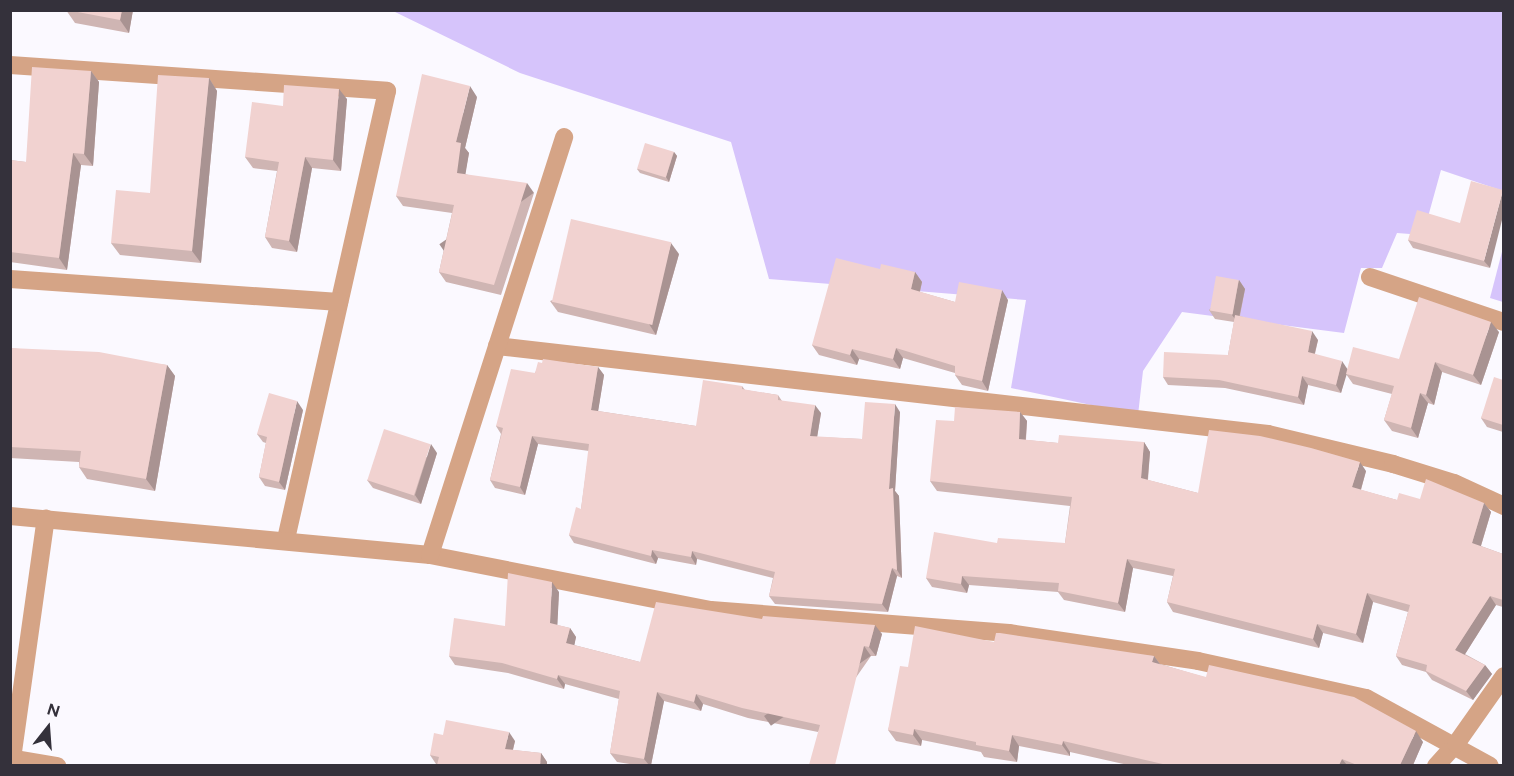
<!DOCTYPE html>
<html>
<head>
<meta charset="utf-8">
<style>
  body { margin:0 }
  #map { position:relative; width:1514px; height:776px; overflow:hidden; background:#fbf9ff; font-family:Figtree,sans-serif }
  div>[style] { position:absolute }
  .green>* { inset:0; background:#d6c4fb }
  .minor>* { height:18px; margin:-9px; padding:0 9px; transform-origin:9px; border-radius:9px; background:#d5a486 }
  .wall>* { inset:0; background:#cfb5b3 }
  .shaded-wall>* { inset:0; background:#a99392; transform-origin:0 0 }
  .building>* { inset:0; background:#f1d2d0; transform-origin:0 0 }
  span { translate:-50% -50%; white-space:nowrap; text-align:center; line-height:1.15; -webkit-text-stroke:6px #fbf9ff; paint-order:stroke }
  .frame { position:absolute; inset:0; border:12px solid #34313b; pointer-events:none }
  .north { position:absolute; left:18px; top:698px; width:60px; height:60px; -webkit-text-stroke:4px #fbf9ff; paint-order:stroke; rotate:17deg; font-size:16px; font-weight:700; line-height:24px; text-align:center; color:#34313b }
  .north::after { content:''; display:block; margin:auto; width:21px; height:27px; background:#34313b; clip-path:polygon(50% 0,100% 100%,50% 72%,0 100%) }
</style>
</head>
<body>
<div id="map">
  <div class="green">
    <div style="clip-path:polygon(393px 11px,1503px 11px,1503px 191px,1441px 170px,1423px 235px,1397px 233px,1382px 268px,1361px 268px,1344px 333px,1182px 312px,1143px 371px,1138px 415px,1011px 388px,1026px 300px,769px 279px,731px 142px,520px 73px)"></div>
    <div style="clip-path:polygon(1503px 248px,1503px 302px,1490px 298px)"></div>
  </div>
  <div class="minor">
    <div style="left:10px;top:65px;width:378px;rotate:3.9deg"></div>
    <div style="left:387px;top:91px;width:458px;rotate:102.7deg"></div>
    <div style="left:1370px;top:277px;width:141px;rotate:18.6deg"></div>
    <div style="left:10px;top:279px;width:330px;rotate:4deg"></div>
    <div style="left:497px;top:346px;width:776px;rotate:6.51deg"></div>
    <div style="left:1268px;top:434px;width:129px;rotate:13.5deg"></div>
    <div style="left:1393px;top:464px;width:64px;rotate:17.3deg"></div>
    <div style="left:1454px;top:483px;width:55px;rotate:24.7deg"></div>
    <div style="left:10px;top:516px;width:422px;rotate:5.3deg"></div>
    <div style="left:430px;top:555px;width:286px;rotate:11.1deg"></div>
    <div style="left:711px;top:610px;width:299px;rotate:4.4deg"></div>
    <div style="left:1009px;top:633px;width:191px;rotate:8.4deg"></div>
    <div style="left:1198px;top:661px;width:172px;rotate:12.4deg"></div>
    <div style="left:1366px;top:698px;width:141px;rotate:28.7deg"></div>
    <div style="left:430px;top:555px;width:439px;rotate:-72.2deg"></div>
    <div style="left:10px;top:758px;width:48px;rotate:9.7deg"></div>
    <div style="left:11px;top:766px;width:250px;rotate:-82deg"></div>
    <div style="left:1436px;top:766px;width:30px;rotate:-48deg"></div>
    <div style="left:1456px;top:744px;width:83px;rotate:-54.8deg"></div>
  </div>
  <div class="wall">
    <div style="clip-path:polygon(66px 10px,133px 10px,129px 33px,75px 23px)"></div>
    <div style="clip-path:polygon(91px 71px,99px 82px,93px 166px,81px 165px,67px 270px,10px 262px,10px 160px,26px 162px)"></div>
    <div style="clip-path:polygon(209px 78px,217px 91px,201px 263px,120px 255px,111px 243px,150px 193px)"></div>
    <div style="clip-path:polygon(477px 97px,465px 148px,469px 153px,465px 174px,534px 193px,501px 295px,446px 282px,439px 272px,452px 213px,403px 206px,396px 196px)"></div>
    <div style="clip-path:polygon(347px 99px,341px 171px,312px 168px,297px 252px,272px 248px,265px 237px,277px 171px,253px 168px,245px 157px,283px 106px)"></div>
    <div style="clip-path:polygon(674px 152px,677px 156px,669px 182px,640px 173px,637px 169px)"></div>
    <div style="clip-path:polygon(1460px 223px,1490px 268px,1413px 248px,1408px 240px)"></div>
    <div style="clip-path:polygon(679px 254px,656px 335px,558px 312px,550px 301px)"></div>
    <div style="clip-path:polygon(880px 269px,915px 272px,922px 282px,920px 292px,955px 302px,1008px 300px,988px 391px,962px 385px,955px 375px,955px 373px,903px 358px,900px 369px,859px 359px,857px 365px,819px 355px,812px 345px)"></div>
    <div style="clip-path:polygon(1239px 280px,1245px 289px,1240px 316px,1318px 340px,1315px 354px,1347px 369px,1399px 359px,1499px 332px,1481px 385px,1442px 372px,1434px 405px,1428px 403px,1418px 438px,1392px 431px,1384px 420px,1392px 394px,1353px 384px,1346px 374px,1341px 393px,1308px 385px,1304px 405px,1225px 388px,1168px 385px,1163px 377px,1228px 355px,1234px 322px,1215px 319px,1209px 310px)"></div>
    <div style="clip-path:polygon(10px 348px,167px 365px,175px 376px,155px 491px,87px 479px,79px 467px,79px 462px,10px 458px)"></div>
    <div style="clip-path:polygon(542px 363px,598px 367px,604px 375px,598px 411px,696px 426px,742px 386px,745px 390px,778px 395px,782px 401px,821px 413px,817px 437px,862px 439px,900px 412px,895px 491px,899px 496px,902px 578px,897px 576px,888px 612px,775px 604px,769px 596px,773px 578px,697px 559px,696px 565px,658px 558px,656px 564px,574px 543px,569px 535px,581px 509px,589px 451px,538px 444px,525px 495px,495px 488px,490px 480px,501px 434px,496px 426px)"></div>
    <div style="clip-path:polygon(1503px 380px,1503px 432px,1487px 427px,1481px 418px)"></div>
    <div style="clip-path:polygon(303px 410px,285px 490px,265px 486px,259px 477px,266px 443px,263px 442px,257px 434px)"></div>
    <div style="clip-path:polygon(1020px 412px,1027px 421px,1026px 440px,1058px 443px,1144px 442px,1150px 452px,1148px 480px,1198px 493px,1366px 471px,1361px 490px,1397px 500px,1420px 499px,1484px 503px,1491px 512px,1481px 546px,1503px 554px,1503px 607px,1496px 605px,1465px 654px,1485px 665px,1492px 674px,1473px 700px,1432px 680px,1426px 672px,1402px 665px,1396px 656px,1408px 612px,1373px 602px,1363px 643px,1323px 633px,1319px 648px,1173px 612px,1167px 602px,1173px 576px,1133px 568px,1125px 612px,1064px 600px,1058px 592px,969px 585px,967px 593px,932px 587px,926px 578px,997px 543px,1065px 543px,1070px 506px,937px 491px,930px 481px,954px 421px)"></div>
    <div style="clip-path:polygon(437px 453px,421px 504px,373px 488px,367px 480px)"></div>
    <div style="clip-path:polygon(559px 592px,557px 625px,570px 628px,576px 637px,574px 645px,640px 662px,762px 619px,882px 634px,876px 656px,871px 656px,818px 732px,748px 718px,703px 704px,701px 711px,664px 701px,651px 765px,636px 765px,617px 762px,610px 753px,619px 699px,565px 684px,564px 689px,508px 673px,455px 665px,449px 656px,505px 626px)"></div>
    <div style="clip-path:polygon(994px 642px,1154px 656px,1160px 664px,1423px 742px,1413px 765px,1128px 765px,1070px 752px,1070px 756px,1019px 746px,1017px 762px,984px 757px,981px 752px,922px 740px,921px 746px,896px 741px,888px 730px,908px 667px)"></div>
    <div style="clip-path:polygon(443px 735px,515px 741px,513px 750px,541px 753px,547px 762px,436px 764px,430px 755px)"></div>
  </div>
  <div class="shaded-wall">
    <div style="clip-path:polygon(122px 10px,133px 10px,129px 33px,120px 20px)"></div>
    <div style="clip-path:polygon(91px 71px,99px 82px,93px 166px,84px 154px)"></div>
    <div style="clip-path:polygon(209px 78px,217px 91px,201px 263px,192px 251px)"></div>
    <div style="clip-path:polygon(470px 86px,477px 97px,465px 148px,469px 153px,464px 183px,457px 173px,456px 142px)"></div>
    <div style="clip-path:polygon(339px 89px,347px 99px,341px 171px,333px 160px)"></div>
    <div style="clip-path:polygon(674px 152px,677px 156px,669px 182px,666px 177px)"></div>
    <div style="clip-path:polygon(73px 153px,81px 165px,67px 270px,59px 258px)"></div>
    <div style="clip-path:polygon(305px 157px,312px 168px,297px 252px,289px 241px)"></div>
    <div style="left:527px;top:183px;width:12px;height:107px;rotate:55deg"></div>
    <div style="clip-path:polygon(1503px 190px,1503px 216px,1490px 268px,1484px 261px)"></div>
    <div style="clip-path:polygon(671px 243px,679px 254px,656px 335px,649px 324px)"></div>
    <div style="clip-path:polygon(915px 272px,922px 282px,918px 299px,911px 289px)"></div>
    <div style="clip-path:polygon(1239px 280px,1245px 289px,1238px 323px,1232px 315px)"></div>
    <div style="clip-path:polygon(1002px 290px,1008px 300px,988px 391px,982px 381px)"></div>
    <div style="clip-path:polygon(1491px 322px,1499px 332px,1481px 385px,1473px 375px)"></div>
    <div style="clip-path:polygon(1312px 331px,1318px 340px,1313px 360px,1308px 352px)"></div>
    <div style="clip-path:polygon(896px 348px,903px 358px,900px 369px,893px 359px)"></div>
    <div style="clip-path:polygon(852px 349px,859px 359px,857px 365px,850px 355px)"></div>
    <div style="clip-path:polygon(1342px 361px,1348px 370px,1341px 393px,1336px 385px)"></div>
    <div style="clip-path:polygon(1435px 362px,1442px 372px,1434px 405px,1426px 395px)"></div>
    <div style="clip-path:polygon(167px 365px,175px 376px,155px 491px,146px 479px)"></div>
    <div style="clip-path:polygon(598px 367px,604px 375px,597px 418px,591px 410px)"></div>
    <div style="clip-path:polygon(1302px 376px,1308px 385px,1304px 405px,1298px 397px)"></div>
    <div style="clip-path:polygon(1420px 393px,1428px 403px,1418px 438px,1411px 428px)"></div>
    <div style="clip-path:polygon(297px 401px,303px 410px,285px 490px,279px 482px)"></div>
    <div style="clip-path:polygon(895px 404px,900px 412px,895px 491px,899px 496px,902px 578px,897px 570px,889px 489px)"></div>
    <div style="clip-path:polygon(815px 405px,821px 413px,816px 444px,810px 436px)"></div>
    <div style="clip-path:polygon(1020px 412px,1027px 421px,1025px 448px,1019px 439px)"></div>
    <div style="clip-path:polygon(532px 436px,538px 444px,525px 495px,520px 487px)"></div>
    <div style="clip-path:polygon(1144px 442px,1150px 452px,1147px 487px,1141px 478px)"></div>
    <div style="clip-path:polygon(431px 444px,437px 453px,421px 504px,415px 495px)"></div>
    <div style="clip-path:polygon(1360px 462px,1366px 471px,1359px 496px,1352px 487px)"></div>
    <div style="clip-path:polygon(1484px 503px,1491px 512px,1479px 552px,1472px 543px)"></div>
    <div style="clip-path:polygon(652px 550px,658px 558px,656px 564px,651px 556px)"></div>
    <div style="clip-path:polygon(692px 551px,697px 559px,696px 565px,691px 557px)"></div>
    <div style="clip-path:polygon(1127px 559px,1133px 568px,1125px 612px,1118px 603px)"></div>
    <div style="clip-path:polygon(892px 568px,897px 576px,888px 612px,882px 604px)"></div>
    <div style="clip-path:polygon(962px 576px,969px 585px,967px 593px,961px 584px)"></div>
    <div style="clip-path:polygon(552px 582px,559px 592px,557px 633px,550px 623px)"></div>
    <div style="clip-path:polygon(1367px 593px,1373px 602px,1363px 643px,1356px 634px)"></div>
    <div style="clip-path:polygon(1490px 596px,1496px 605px,1462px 659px,1455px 650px)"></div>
    <div style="clip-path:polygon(1317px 624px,1323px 633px,1319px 648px,1313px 639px)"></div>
    <div style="clip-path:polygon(875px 625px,882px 634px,876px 656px,869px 647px)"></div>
    <div style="clip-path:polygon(570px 628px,576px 637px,573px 652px,566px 643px)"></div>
    <div style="left:864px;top:646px;width:12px;height:122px;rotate:55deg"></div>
    <div style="clip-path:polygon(1154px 656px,1162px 667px,1152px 662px)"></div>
    <div style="clip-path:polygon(1485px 665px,1492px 674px,1473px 700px,1466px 691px)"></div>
    <div style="clip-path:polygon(558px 675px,565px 684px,564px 689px,557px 679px)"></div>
    <div style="clip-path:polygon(657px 692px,664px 701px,651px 765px,649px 765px,644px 759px)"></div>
    <div style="clip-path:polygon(696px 694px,703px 704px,701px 711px,694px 702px)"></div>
    <div style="clip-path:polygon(914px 729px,922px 740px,921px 746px,913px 735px)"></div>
    <div style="clip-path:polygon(1416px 731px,1423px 742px,1413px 765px,1400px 765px)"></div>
    <div style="clip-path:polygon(509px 732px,515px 741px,511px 757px,505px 749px)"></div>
    <div style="clip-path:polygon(1012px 735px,1019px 746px,1017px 762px,1009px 751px)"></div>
    <div style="clip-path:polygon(1063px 741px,1070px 752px,1070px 756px,1062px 745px)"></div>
    <div style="clip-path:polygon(541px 753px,547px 762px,547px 765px,540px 765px)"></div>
    <div style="clip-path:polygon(1342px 759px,1347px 765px,1339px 765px)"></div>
  </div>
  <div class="building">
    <div style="clip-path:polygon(67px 10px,122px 10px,120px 20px)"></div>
    <div style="clip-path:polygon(32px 67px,91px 71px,84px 154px,73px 153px,59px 258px,10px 252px,10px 160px,26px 162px)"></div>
    <div style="clip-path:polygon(422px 74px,470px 86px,456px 142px,461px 143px,457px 173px,527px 183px,494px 285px,439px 272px,454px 205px,396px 196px)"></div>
    <div style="clip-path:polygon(158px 75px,209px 78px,192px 251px,111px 243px,116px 190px,150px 193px)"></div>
    <div style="clip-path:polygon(284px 85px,339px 89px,333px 160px,305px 157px,289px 241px,265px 237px,279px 162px,245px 157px,252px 102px,283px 106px)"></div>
    <div style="left:645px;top:143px;width:30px;height:27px;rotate:17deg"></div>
    <div style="clip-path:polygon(1471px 181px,1503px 190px,1484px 261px,1408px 240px,1417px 210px,1460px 223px)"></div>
    <div style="left:571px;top:219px;width:103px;height:85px;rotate:13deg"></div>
    <div style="clip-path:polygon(836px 258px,880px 269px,881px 264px,915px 272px,911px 289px,955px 302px,959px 282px,1002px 290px,982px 381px,955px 375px,955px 366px,896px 348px,893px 359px,852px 349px,850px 355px,812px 345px)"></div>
    <div style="left:1216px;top:276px;width:23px;height:35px;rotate:10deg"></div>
    <div style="clip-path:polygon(1419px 297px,1491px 322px,1473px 375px,1435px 362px,1426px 395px,1420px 393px,1411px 428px,1384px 420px,1394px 386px,1346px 374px,1353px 347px,1399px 359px)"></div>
    <div style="clip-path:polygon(1235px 315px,1312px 331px,1308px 352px,1342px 361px,1336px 385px,1302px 376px,1298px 397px,1219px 380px,1163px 377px,1164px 352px,1228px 355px)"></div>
    <div style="clip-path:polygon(10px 348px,99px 352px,167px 365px,146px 479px,79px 467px,81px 451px,10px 447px)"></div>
    <div style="clip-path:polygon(543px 359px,598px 367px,591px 410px,696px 426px,703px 380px,742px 386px,742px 389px,778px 395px,778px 400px,815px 405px,810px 436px,862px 439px,865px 402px,895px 404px,889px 489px,893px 488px,897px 570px,892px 568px,882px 604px,769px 596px,775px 572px,692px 551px,691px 557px,652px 550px,651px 556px,569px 535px,576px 507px,581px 509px,589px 444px,532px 436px,520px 487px,490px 480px,503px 428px,496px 426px,511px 369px,535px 373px,538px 362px,542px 363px)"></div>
    <div style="clip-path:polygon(1494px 377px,1503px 380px,1503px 425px,1481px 418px)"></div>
    <div style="clip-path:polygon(269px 393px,297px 401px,279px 482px,259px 477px,267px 437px,257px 434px)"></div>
    <div style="clip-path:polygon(955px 407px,1020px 412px,1019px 439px,1058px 443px,1059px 435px,1144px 442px,1141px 478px,1198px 493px,1209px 430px,1260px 436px,1311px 448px,1360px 462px,1352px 487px,1397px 500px,1399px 493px,1420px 499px,1426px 479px,1484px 503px,1472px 543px,1503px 554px,1503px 600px,1490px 596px,1455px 650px,1485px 665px,1466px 691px,1426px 671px,1427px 665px,1396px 656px,1410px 605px,1367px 593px,1356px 634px,1317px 624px,1313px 639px,1167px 602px,1175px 569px,1127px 559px,1118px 603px,1058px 591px,1059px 583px,962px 576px,961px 584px,926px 578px,934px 532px,997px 543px,998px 538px,1065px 543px,1072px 497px,930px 481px,936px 420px,954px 421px)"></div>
    <div style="left:384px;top:429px;width:49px;height:54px;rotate:18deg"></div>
    <div style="clip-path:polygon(508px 573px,552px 582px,550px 623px,570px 628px,566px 643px,640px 662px,656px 602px,762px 619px,763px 616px,875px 625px,869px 647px,864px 646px,835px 765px,809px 765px,820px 725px,742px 708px,696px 694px,694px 702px,657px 692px,644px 759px,610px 753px,620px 691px,558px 675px,557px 679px,502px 663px,449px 656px,454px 618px,505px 626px)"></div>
    <div style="clip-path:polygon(915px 626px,994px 642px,996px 633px,1000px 633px,1154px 656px,1152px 662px,1206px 677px,1209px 665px,1354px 697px,1416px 731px,1400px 765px,1357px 765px,1342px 759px,1339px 765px,1167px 765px,1063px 741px,1062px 745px,1012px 735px,1009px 751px,976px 745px,976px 742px,914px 729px,913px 735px,888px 730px,900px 666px,908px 667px)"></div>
    <div style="clip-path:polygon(446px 720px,509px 732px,505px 749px,541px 753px,540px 765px,437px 765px,439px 757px,430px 755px,434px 733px,443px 735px)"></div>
  </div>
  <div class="frame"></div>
  <div class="north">N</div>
</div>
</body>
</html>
